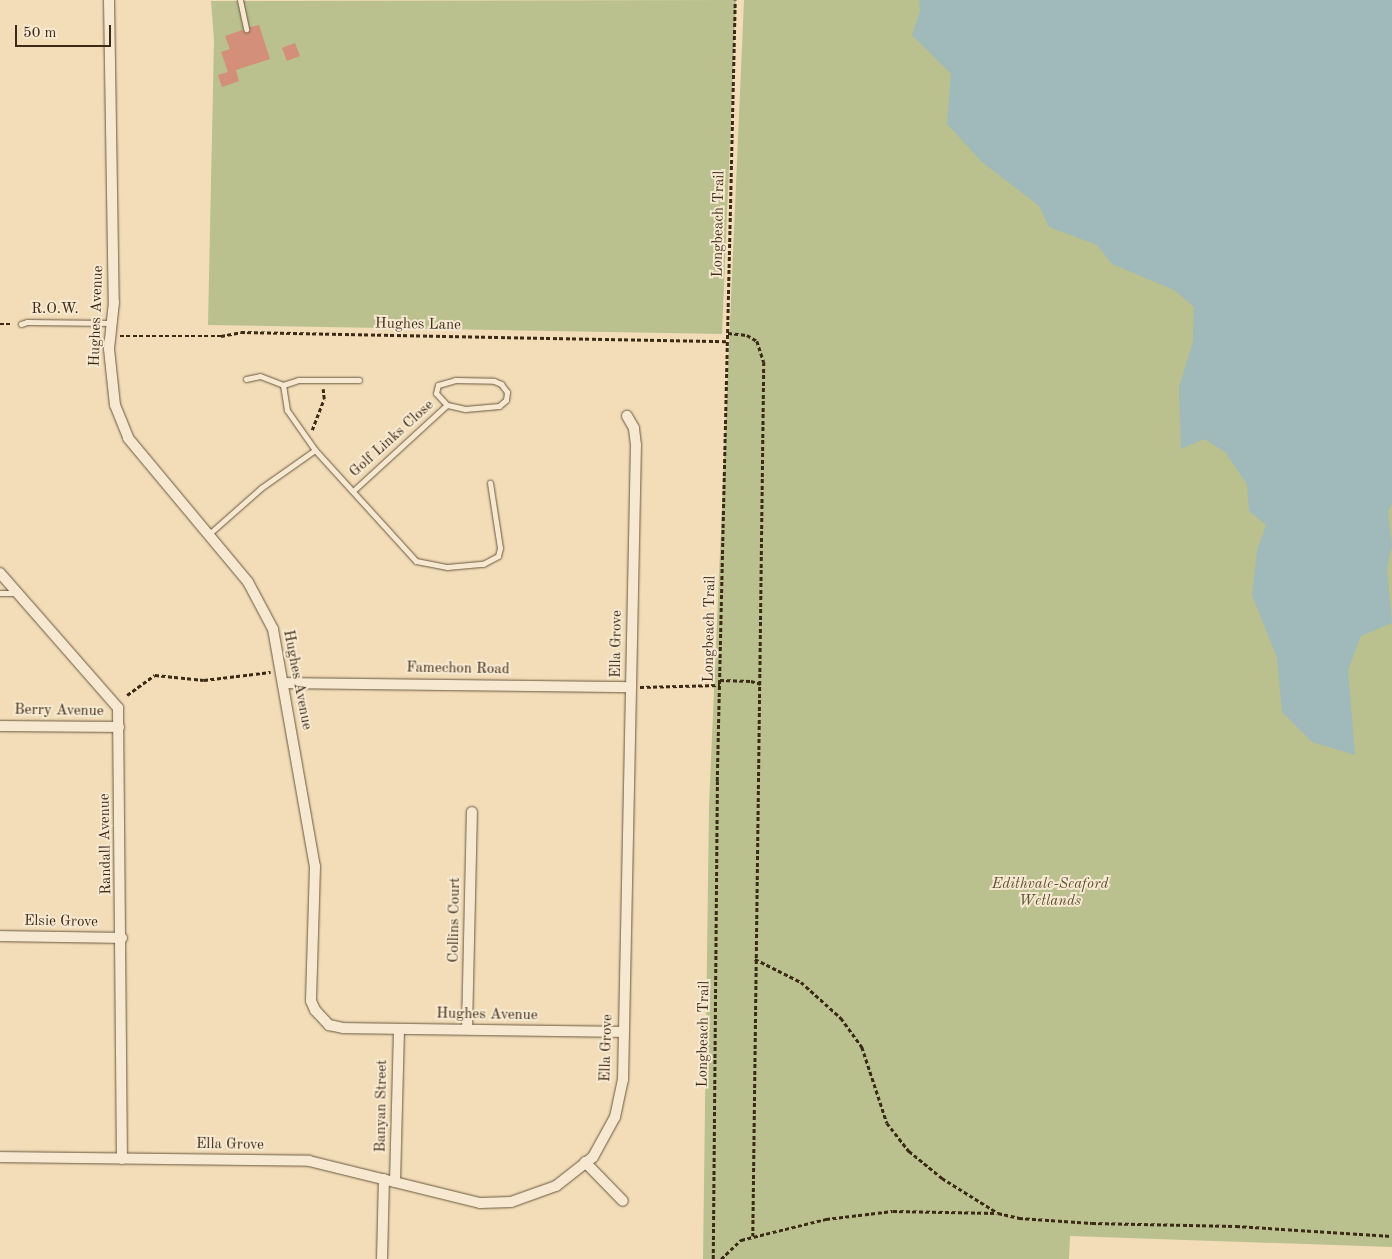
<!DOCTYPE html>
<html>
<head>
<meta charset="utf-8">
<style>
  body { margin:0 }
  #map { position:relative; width:1392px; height:1259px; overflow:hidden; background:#f2ddb8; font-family:"Old Standard TT",serif }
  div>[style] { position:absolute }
  .green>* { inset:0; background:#bac18f }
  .water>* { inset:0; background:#a0b9ba }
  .building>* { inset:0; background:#d38f79; transform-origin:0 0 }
  .path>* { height:2.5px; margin-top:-1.25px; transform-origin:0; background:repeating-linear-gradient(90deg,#3b2a16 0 4px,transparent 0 6.5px) }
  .roads { filter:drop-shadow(0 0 1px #69573e) drop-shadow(0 0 1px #69573e) }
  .lane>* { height:5px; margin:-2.5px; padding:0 2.5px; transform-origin:2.5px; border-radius:2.5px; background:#f7e9d1 }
  .street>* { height:10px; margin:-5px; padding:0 5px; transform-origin:5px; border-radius:5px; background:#f7e9d1 }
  span { translate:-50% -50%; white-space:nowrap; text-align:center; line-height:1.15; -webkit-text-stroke:4px #f7e9d1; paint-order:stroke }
  .street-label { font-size:15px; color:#3b2a16 }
  .park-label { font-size:15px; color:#5b5034; font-style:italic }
  .scale { position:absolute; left:15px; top:25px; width:96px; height:22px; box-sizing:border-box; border:2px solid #3b2a16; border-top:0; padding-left:6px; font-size:15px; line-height:18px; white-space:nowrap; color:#3b2a16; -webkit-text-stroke:4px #f7e9d1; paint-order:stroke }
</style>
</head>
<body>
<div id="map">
  <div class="green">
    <div style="clip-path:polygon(736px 0,722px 334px,208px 325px,214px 40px,211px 1px)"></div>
    <div style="clip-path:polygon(744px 0,1392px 0,1392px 1247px,1070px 1236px,1069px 1259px,703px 1259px,709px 806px)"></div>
  </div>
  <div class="water">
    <div style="clip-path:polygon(919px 0,1392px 0,1392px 504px,1388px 512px,1392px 545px,1387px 568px,1392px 623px,1361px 636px,1348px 670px,1355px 755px,1312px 742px,1282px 712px,1277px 658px,1252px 595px,1257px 551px,1266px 525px,1249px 511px,1247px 484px,1225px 452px,1204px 439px,1181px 449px,1179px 387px,1193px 341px,1194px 307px,1174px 290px,1112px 264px,1097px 245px,1049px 227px,1039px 206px,982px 162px,947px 124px,951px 74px,912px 35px,920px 11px)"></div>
  </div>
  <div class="building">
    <div style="clip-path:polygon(259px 25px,270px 59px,236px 70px,239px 81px,222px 87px,218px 75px,228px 72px,221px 52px,230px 49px,225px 36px,242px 30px,247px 33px,250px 27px)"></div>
    <div style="left:295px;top:43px;width:14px;height:14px;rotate:69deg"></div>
  </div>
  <div class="path">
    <div style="left:0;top:324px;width:12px"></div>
    <div style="left:728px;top:333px;width:19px;rotate:6deg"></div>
    <div style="left:747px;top:335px;width:12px;rotate:31deg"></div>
    <div style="left:757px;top:341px;width:22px;rotate:72deg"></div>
    <div style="left:764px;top:362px;width:874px;rotate:90.72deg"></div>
    <div style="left:120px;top:336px;width:101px"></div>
    <div style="left:221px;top:336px;width:20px;rotate:-11deg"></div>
    <div style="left:241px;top:332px;width:487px;rotate:1.1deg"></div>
    <div style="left:312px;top:430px;width:33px;rotate:-69deg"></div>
    <div style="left:324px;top:399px;width:10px;rotate:-96deg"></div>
    <div style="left:720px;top:680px;width:31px;rotate:2deg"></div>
    <div style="left:751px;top:681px;width:10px;rotate:17deg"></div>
    <div style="left:640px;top:687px;width:80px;rotate:-1.4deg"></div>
    <div style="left:127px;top:695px;width:34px;rotate:-36deg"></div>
    <div style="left:155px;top:675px;width:49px;rotate:5.8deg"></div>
    <div style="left:204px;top:680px;width:67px;rotate:-6.8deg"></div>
    <div style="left:755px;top:959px;width:51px;rotate:26.6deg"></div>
    <div style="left:801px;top:982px;width:54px;rotate:42deg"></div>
    <div style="left:841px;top:1018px;width:36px;rotate:54deg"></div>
    <div style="left:862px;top:1047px;width:80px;rotate:71.8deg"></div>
    <div style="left:887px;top:1123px;width:36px;rotate:52deg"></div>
    <div style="left:909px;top:1151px;width:43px;rotate:39.3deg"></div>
    <div style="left:942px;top:1178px;width:66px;rotate:32deg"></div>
    <div style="left:998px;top:1213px;width:22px;rotate:13deg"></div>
    <div style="left:1019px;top:1218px;width:73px;rotate:3.9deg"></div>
    <div style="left:1092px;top:1223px;width:144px;rotate:1.2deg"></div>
    <div style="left:1236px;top:1226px;width:156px;rotate:3.7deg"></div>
    <div style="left:713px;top:1259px;width:478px;rotate:-89.5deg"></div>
    <div style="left:717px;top:781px;width:781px;rotate:-88.68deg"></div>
    <div style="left:721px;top:1259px;width:28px;rotate:-44deg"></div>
    <div style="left:741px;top:1240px;width:88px;rotate:-13.9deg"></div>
    <div style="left:826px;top:1219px;width:67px;rotate:-6.8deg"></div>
    <div style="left:893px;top:1211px;width:104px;rotate:1.1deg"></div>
  </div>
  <div class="roads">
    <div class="lane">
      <div style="left:240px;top:0;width:30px;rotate:78deg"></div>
      <div style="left:21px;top:324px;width:6px;rotate:-18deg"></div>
      <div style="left:27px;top:322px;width:83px;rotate:0.7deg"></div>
      <div style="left:246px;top:379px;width:14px;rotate:-12deg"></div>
      <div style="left:260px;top:376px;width:25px;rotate:21deg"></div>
      <div style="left:315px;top:450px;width:49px;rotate:-125deg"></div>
      <div style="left:287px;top:410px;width:25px;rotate:-99deg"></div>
      <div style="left:283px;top:385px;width:16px;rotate:-18deg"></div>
      <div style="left:298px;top:380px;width:61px"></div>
      <div style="left:353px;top:491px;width:127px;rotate:-42.5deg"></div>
      <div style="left:447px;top:405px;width:16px;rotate:-133deg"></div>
      <div style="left:436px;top:393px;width:8px;rotate:-76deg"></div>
      <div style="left:438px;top:385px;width:18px;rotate:-16deg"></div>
      <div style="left:455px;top:380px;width:39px;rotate:1deg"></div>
      <div style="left:494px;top:381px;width:8px;rotate:23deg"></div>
      <div style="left:501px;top:384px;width:10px;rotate:53deg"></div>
      <div style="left:507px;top:392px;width:8px;rotate:97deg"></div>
      <div style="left:506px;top:400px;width:9px;rotate:139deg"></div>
      <div style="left:499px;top:406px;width:34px;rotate:175deg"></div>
      <div style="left:465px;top:409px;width:18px;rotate:-167deg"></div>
      <div style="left:209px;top:534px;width:69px;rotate:-41.5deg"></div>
      <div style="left:261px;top:488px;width:66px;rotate:-35.1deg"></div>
      <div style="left:315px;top:450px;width:150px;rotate:47.7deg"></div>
      <div style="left:416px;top:561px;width:32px;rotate:11deg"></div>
      <div style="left:447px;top:567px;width:36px;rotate:-5deg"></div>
      <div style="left:483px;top:564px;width:17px;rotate:-28deg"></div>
      <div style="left:498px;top:556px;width:8px;rotate:-76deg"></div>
      <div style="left:500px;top:548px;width:66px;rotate:-98.7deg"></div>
      <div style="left:0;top:593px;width:17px"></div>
    </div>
    <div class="street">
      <div style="left:109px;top:0;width:302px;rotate:89.1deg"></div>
      <div style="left:114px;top:302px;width:47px;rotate:96.1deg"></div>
      <div style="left:109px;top:349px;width:56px;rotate:83.9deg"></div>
      <div style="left:115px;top:405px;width:35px;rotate:68deg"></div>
      <div style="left:128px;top:438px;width:187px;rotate:50.2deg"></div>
      <div style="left:248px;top:582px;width:53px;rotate:62deg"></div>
      <div style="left:273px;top:629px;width:241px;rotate:80deg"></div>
      <div style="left:315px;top:866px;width:135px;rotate:91.7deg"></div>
      <div style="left:311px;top:1001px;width:10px;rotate:66deg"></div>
      <div style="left:315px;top:1010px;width:21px;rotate:47deg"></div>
      <div style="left:329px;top:1025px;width:14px;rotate:12deg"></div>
      <div style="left:343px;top:1028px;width:280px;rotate:0.8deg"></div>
      <div style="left:0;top:573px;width:179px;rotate:48.8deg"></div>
      <div style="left:118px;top:708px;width:451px;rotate:89.5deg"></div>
      <div style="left:284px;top:683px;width:347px;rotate:0.7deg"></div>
      <div style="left:0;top:726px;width:119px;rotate:0.5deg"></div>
      <div style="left:0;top:936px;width:122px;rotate:0.9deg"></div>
      <div style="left:467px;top:1029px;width:217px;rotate:-88.7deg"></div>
      <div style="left:0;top:1157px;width:309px;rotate:0.7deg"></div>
      <div style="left:309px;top:1161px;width:176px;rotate:13.8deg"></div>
      <div style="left:480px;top:1203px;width:31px;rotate:-2deg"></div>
      <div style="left:511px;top:1202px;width:48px;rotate:-19.6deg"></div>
      <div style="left:556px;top:1186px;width:47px;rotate:-38.1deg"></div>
      <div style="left:593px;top:1157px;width:46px;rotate:-61.2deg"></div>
      <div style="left:615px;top:1117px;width:38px;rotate:-78deg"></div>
      <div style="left:623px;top:1080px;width:635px;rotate:-88.83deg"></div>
      <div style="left:636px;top:445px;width:17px;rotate:-97deg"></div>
      <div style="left:634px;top:428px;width:14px;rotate:-120deg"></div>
      <div style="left:585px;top:1162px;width:54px;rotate:45.7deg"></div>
      <div style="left:395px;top:1182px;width:152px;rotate:-88.5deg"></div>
      <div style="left:382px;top:1259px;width:80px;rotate:-88.6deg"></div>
    </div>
  </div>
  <div class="street-label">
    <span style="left:719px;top:224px;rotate:-89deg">Longbeach Trail</span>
    <span style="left:55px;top:310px">R.O.W.</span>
    <span style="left:97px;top:316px;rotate:-88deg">Hughes Avenue</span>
    <span style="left:418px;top:325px;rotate:1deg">Hughes Lane</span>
    <span style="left:392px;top:439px;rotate:-42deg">Golf Links Close</span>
    <span style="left:710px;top:629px;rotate:-89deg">Longbeach Trail</span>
    <span style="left:617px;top:644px;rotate:-89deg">Ella Grove</span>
    <span style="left:458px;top:669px;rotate:1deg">Famechon Road</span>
    <span style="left:297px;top:680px;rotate:79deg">Hughes Avenue</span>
    <span style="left:59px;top:711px;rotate:1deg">Berry Avenue</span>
    <span style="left:106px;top:844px;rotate:-91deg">Randall Avenue</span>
    <span style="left:455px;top:920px;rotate:-89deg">Collins Court</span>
    <span style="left:61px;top:922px;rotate:1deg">Elsie Grove</span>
    <span style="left:487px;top:1015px;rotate:1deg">Hughes Avenue</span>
    <span style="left:704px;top:1034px;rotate:-89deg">Longbeach Trail</span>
    <span style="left:607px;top:1048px;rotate:-88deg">Ella Grove</span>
    <span style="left:382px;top:1106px;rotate:-89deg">Banyan Street</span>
    <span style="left:230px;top:1145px;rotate:1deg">Ella Grove</span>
  </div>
  <div class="park-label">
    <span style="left:1050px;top:893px">Edithvale-Seaford<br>Wetlands</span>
  </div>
  <div class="scale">50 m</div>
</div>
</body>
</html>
